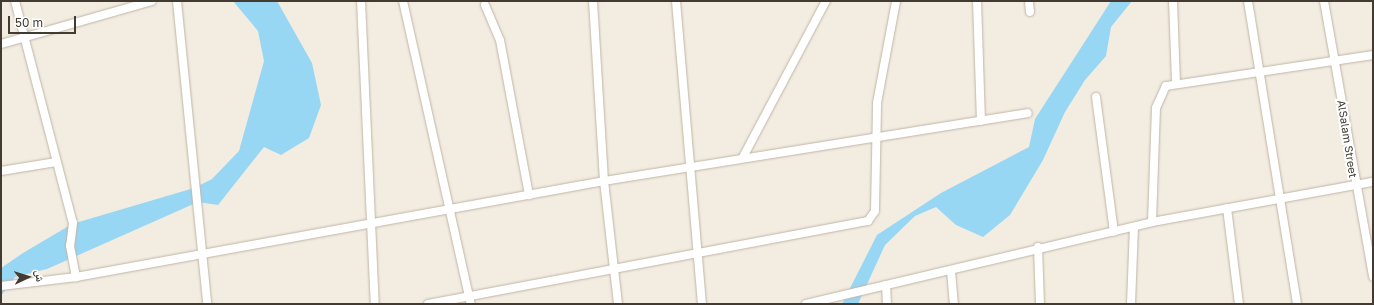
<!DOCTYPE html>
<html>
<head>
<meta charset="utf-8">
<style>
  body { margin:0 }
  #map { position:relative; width:1374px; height:305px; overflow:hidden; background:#f2ece1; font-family:"Golos Text","Noto Naskh Arabic",sans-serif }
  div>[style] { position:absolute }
  .water>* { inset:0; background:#98d7f4 }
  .roads { filter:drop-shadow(0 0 1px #c0b5a7) drop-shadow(0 0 1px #c0b5a7) }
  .street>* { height:8px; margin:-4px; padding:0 4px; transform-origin:4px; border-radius:4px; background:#fff }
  span { translate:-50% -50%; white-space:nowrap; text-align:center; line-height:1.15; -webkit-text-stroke:4px #fff; paint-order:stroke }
  .street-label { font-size:11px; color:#433b32 }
  .frame { position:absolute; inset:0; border:2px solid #433b32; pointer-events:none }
  .north { position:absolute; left:8px; top:257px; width:40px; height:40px; -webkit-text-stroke:3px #fff; paint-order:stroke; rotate:86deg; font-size:11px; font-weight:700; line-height:16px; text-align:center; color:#433b32 }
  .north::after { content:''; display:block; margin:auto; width:14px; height:18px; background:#433b32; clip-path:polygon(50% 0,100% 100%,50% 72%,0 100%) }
  .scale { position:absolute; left:8px; top:16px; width:68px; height:18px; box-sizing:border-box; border:2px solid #433b32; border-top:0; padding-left:5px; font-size:12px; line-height:14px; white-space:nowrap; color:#433b32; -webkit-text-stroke:3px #fff; paint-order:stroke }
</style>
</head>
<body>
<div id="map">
  <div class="water">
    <div style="clip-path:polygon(233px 1px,277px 1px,312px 63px,321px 105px,309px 138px,281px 155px,264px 147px,218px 205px,198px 202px,47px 269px,15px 277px,1px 296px,1px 268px,23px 253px,72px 224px,194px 188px,212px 179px,239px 151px,264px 61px,258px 31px)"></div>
    <div style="clip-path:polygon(1111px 1px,1132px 1px,1111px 27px,1106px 56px,1085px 80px,1065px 112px,1043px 160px,1010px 215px,983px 237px,956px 225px,936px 207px,915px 216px,885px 245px,858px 304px,842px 304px,877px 235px,941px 193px,1029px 147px,1035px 119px)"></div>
  </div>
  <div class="roads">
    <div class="street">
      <div style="left:15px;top:1px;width:229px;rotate:75.4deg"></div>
      <div style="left:73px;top:223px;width:23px;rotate:97deg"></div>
      <div style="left:70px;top:246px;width:32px;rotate:79deg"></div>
      <div style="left:177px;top:1px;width:304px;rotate:84.3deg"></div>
      <div style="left:361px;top:1px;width:303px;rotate:87.4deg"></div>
      <div style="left:403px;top:1px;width:311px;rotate:77.4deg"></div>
      <div style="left:593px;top:1px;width:180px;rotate:86.5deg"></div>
      <div style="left:604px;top:181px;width:124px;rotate:83.5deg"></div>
      <div style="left:676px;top:1px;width:304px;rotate:85.1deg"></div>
      <div style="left:977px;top:1px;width:120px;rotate:88.1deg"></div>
      <div style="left:1029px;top:1px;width:11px;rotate:85deg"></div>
      <div style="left:1173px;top:1px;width:82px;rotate:87.9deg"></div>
      <div style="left:1248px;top:1px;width:307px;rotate:80.8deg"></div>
      <div style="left:1324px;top:1px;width:280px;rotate:79.9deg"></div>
      <div style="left:485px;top:5px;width:38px;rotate:67deg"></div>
      <div style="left:500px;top:40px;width:158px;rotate:79.4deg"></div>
      <div style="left:1px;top:44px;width:157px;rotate:-15.9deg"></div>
      <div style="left:1096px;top:97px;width:136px;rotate:82.4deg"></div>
      <div style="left:743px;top:157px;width:177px;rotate:-62deg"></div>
      <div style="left:1px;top:171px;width:56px;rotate:-9.3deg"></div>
      <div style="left:1227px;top:208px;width:97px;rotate:82.9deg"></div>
      <div style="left:1152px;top:222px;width:114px;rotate:-88deg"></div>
      <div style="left:1156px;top:108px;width:24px;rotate:-66deg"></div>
      <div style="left:1166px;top:86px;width:209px;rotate:-8.5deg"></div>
      <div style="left:1038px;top:247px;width:57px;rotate:88deg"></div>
      <div style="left:951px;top:271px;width:33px;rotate:85deg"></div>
      <div style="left:886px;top:285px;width:19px;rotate:87deg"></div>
      <div style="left:1px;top:286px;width:76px;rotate:-6.8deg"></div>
      <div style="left:76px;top:277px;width:537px;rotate:-10.3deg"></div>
      <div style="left:604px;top:181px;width:429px;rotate:-9.1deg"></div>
      <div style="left:428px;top:304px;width:448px;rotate:-10.7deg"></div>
      <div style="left:868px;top:221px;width:12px;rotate:-55deg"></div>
      <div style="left:875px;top:211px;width:108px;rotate:-88.9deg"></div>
      <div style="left:877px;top:103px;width:104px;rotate:-79.4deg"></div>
      <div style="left:806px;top:304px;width:356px;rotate:-13.3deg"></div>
      <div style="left:1152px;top:222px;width:225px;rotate:-10.3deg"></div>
      <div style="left:1131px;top:304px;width:77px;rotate:-87.8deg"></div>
    </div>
  </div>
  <div class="street-label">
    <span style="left:1347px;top:139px;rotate:81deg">AlSalam Street</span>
  </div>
  <div class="frame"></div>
  <div class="north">ش</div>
  <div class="scale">50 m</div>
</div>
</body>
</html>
